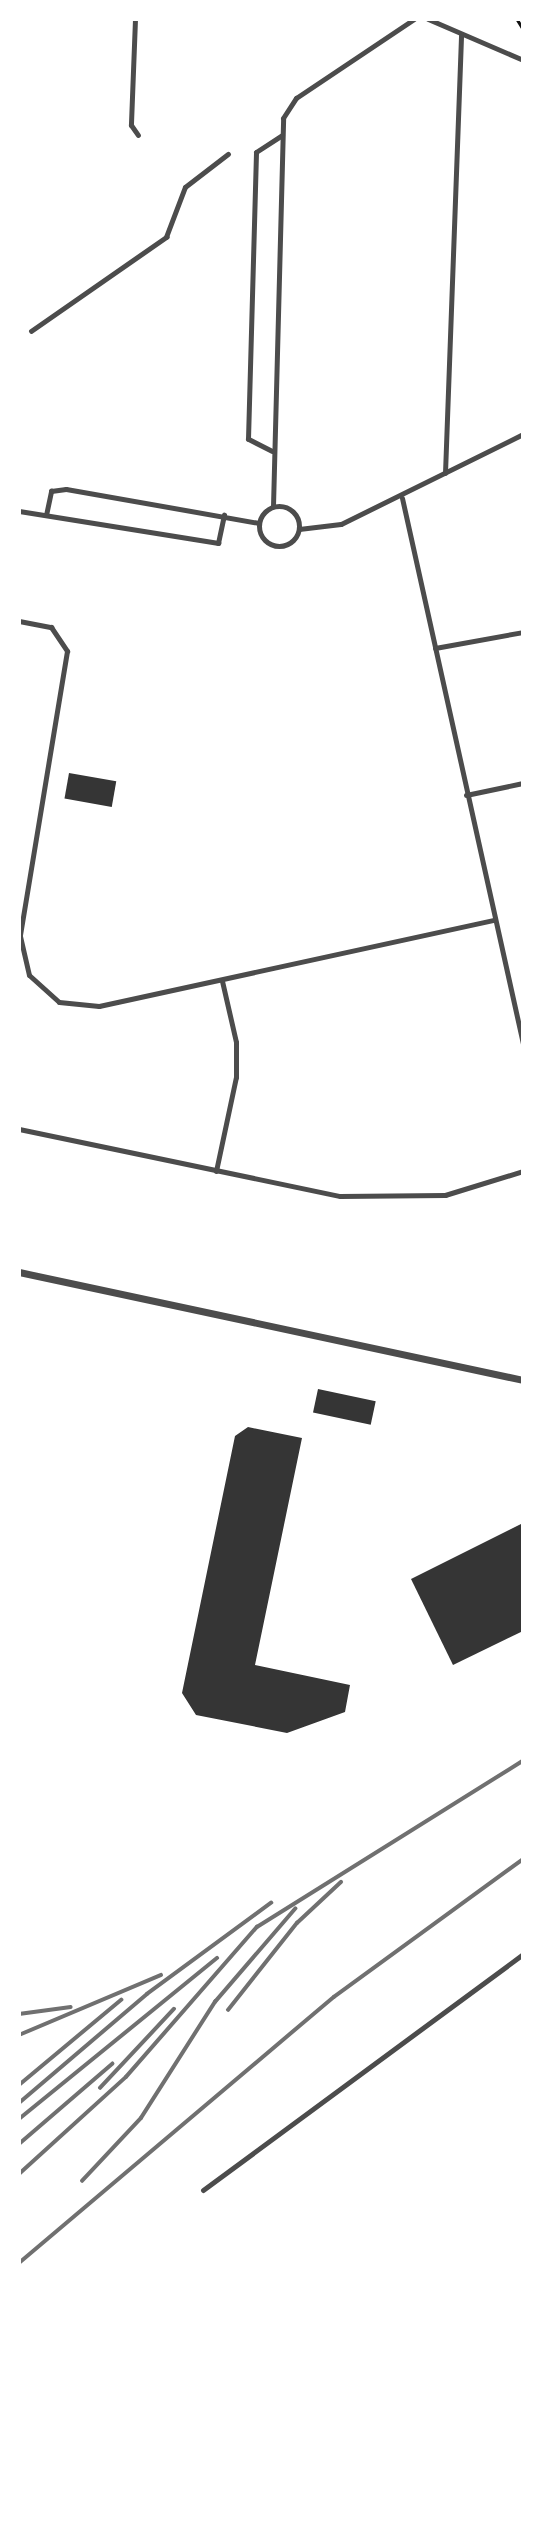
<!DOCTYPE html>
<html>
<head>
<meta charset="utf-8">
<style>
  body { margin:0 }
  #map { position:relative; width:542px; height:2545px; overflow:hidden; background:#fff; font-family:"DM Sans",sans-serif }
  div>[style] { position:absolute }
  .building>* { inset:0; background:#353535; transform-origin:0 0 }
  .path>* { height:2.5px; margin:-1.25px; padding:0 1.25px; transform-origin:1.25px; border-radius:1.25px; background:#111 }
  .pedestrian>* { height:4.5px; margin:-2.25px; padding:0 2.25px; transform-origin:2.25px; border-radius:2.25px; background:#4c4c4c }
  .minor>* { height:5px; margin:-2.5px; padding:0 2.5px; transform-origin:2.5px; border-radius:2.5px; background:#4c4c4c }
  .minor>.ring { margin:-2.5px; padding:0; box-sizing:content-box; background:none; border:5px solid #4c4c4c; border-radius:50% }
  .tertiary>* { height:7px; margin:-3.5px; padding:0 3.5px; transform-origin:3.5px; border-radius:3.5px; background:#4c4c4c }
  .rail>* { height:3.5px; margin:-1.75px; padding:0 1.75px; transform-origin:1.75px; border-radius:1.75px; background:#707070 }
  span { translate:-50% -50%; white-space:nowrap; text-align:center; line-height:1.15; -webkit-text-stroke:6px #fff; paint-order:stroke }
  .frame { position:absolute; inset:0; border:21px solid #fff; pointer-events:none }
</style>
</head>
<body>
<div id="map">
  <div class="building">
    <div style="left:69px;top:773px;width:48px;height:26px;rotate:10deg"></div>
    <div style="left:318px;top:1389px;width:59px;height:24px;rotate:12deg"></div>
    <div style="clip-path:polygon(248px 1427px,302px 1438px,255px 1665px,350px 1685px,345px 1712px,287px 1733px,196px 1715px,182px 1693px,235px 1436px)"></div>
    <div style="clip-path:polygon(523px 1523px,523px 1631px,453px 1665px,411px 1579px)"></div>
  </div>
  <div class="path">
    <div style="left:517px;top:19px;width:12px;rotate:59deg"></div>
  </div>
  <div class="pedestrian">
    <div style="left:31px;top:331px;width:165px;rotate:-34.8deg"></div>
    <div style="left:166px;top:237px;width:53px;rotate:-69.2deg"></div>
    <div style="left:185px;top:187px;width:54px;rotate:-37.5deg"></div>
  </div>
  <div class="minor">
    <div style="left:135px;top:19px;width:106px;rotate:92.2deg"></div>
    <div style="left:131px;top:125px;width:12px;rotate:55deg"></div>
    <div style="left:428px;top:19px;width:103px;rotate:23.3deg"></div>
    <div style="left:272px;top:451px;width:27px;rotate:-153deg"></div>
    <div style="left:248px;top:439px;width:287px;rotate:-88.4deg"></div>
    <div style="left:256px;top:152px;width:31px;rotate:-33deg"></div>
    <div style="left:445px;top:473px;width:439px;rotate:-87.9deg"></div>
    <div style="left:402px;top:498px;width:559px;rotate:77.5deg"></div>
    <div class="ring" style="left:259px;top:506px;width:35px;height:35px"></div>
    <div style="left:273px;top:506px;width:388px;rotate:-88.5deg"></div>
    <div style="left:283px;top:118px;width:24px;rotate:-57deg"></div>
    <div style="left:296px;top:98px;width:142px;rotate:-33.8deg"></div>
    <div style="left:19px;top:511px;width:202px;rotate:9.1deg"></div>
    <div style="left:218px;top:543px;width:29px;rotate:-78deg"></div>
    <div style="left:46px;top:515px;width:25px;rotate:-78deg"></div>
    <div style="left:51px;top:491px;width:15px;rotate:-8deg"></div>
    <div style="left:66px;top:489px;width:196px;rotate:10deg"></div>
    <div style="left:299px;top:529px;width:42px;rotate:-6.8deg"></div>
    <div style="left:341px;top:524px;width:203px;rotate:-26.3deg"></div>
    <div style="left:19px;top:621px;width:33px;rotate:11deg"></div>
    <div style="left:51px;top:627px;width:29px;rotate:56deg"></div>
    <div style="left:67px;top:651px;width:289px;rotate:99.4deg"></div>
    <div style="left:20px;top:936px;width:40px;rotate:77deg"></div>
    <div style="left:29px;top:975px;width:40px;rotate:42deg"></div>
    <div style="left:59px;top:1002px;width:40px;rotate:5.7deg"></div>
    <div style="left:99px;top:1006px;width:403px;rotate:-12.3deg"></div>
    <div style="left:435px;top:648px;width:89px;rotate:-10.3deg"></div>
    <div style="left:466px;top:795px;width:58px;rotate:-11.9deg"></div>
    <div style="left:19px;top:1129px;width:328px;rotate:11.8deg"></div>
    <div style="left:340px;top:1196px;width:105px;rotate:-0.5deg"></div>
    <div style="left:445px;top:1195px;width:82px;rotate:-17.1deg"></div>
    <div style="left:216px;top:1171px;width:96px;rotate:-78deg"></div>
    <div style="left:236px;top:1077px;width:35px;rotate:-90deg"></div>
    <div style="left:236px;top:1042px;width:63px;rotate:-102.9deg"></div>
    <div style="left:203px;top:2190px;width:398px;rotate:-36.4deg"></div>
  </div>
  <div class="tertiary">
    <div style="left:19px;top:1272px;width:515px;rotate:12.09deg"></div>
  </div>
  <div class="rail">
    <div style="left:228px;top:2010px;width:111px;rotate:-51.6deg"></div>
    <div style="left:297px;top:1923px;width:60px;rotate:-43deg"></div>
    <div style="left:19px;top:2014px;width:52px;rotate:-7.7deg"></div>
    <div style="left:19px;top:2035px;width:154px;rotate:-22.9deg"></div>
    <div style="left:19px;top:2085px;width:133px;rotate:-39.8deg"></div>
    <div style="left:100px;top:2088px;width:108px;rotate:-46.9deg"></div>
    <div style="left:19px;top:2103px;width:168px;rotate:-40.4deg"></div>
    <div style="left:147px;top:1994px;width:154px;rotate:-36.3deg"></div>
    <div style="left:19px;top:2119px;width:255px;rotate:-39.1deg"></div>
    <div style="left:19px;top:2144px;width:123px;rotate:-40.7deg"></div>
    <div style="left:19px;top:2174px;width:144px;rotate:-42.2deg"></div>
    <div style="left:126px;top:2077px;width:199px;rotate:-48.9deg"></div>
    <div style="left:257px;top:1927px;width:314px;rotate:-32deg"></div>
    <div style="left:82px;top:2181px;width:86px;rotate:-46.9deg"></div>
    <div style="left:141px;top:2118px;width:138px;rotate:-57.5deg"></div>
    <div style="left:215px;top:2002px;width:123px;rotate:-49.3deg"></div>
    <div style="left:19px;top:2263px;width:412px;rotate:-40.2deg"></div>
    <div style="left:334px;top:1997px;width:234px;rotate:-36.1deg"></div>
  </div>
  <div class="frame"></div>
</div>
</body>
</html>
